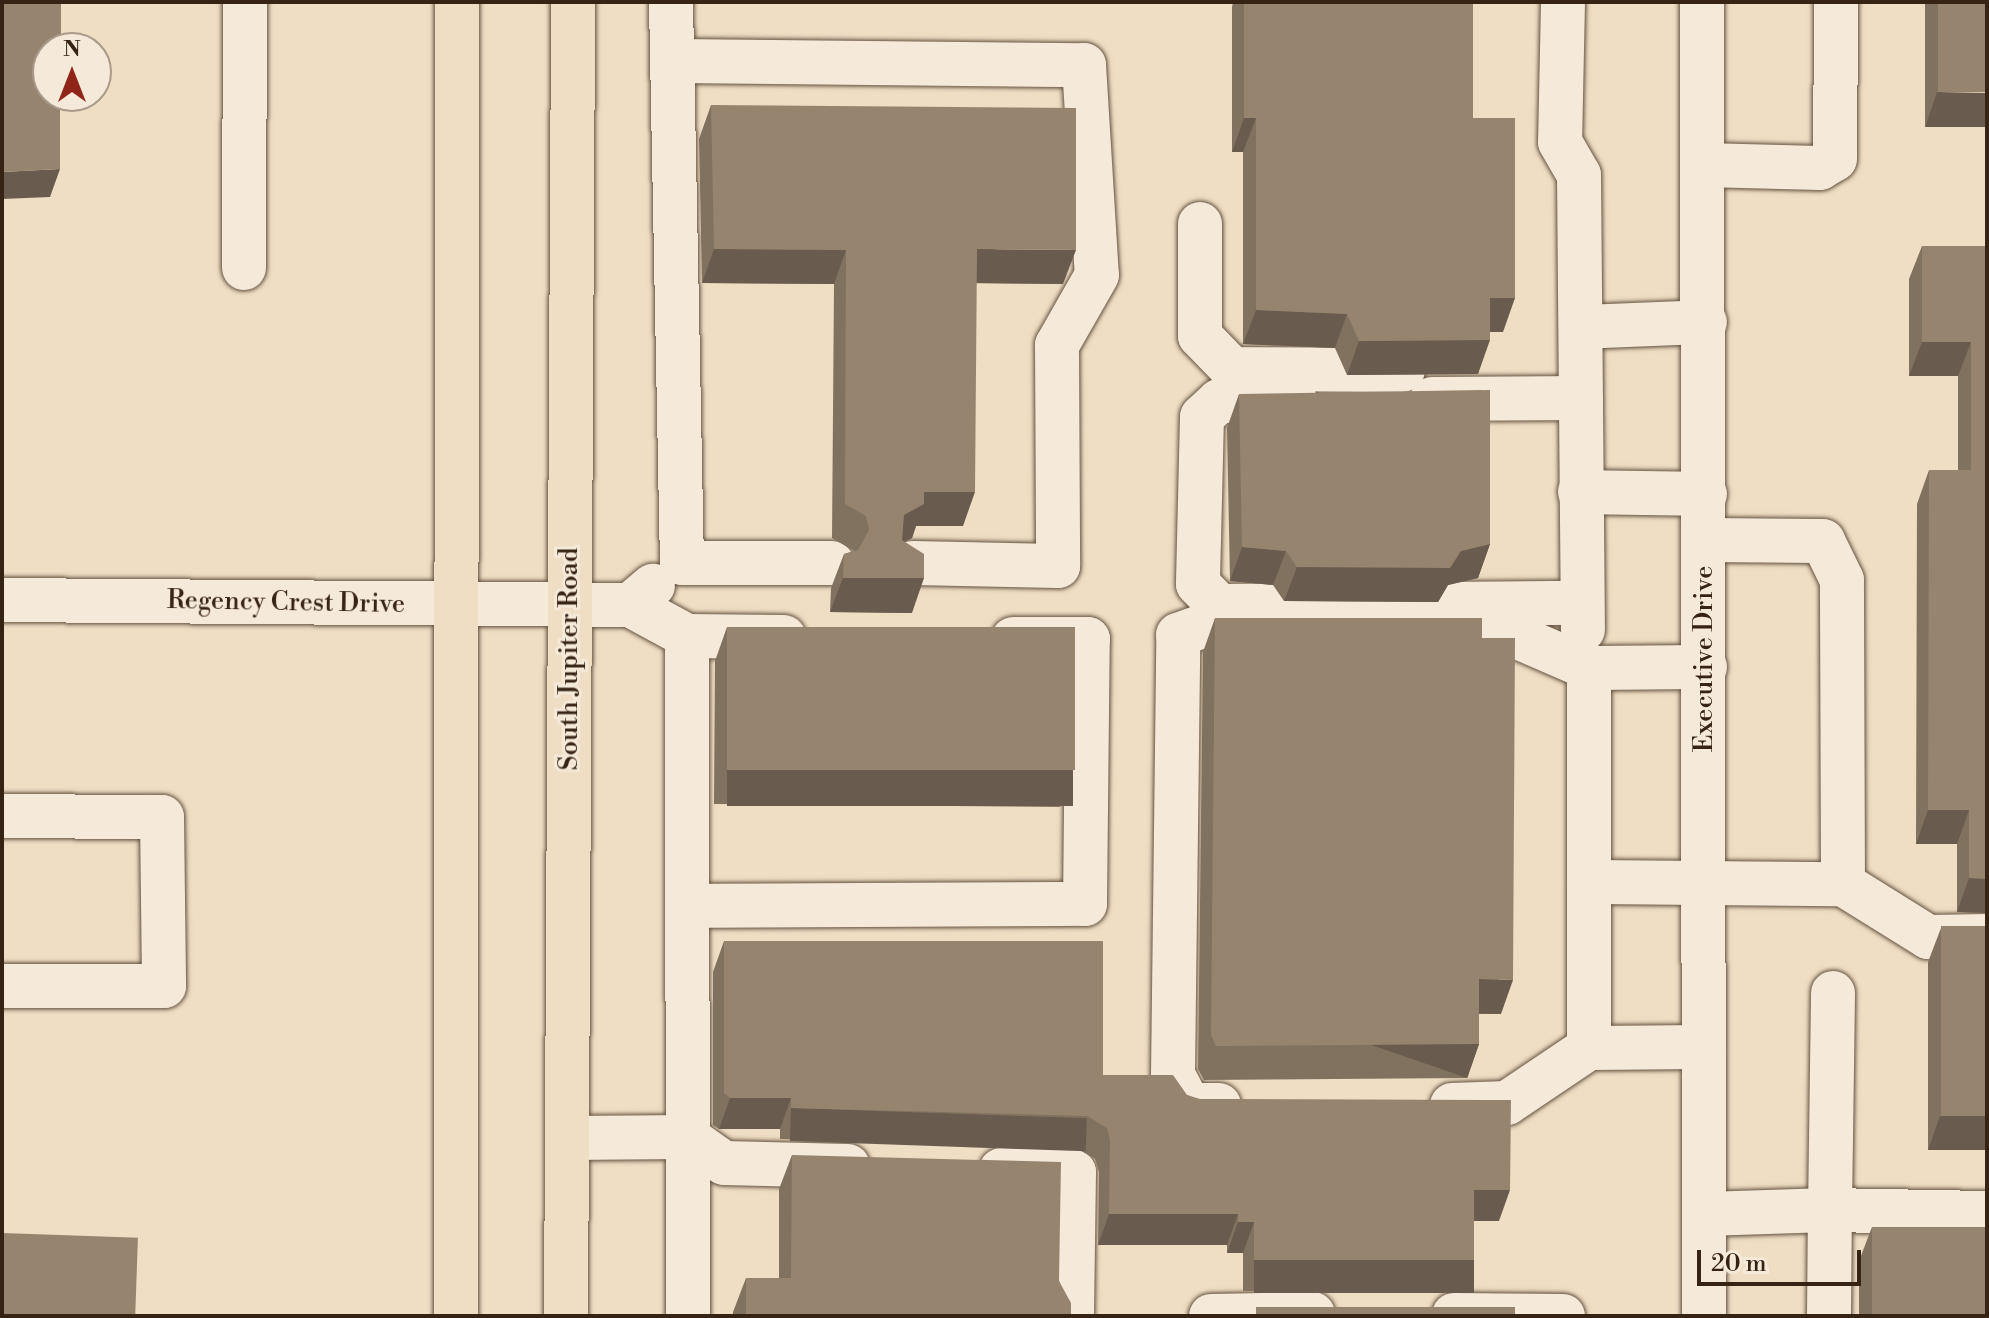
<!DOCTYPE html>
<html>
<head>
<meta charset="utf-8">
<style>
  body { margin:0 }
  #map { position:relative; width:1989px; height:1318px; overflow:hidden; background:#efddc4; font-family:"Libre Bodoni",serif }
  div>[style] { position:absolute }
  .roads { filter:drop-shadow(0 0 2px #64523f) drop-shadow(0 0 2px #64523f) }
  .minor>* { height:44px; margin:-22px; padding:0 22px; transform-origin:22px; border-radius:22px; background:#f5e9d9 }
  .major>* { height:44px; margin:-22px; padding:0 22px; transform-origin:22px; border-radius:22px; background:#efddc4 }
  .wall>* { inset:0; background:#81725f }
  .shaded-wall>* { inset:0; background:#695c4e; transform-origin:0 0 }
  .building>* { inset:0; background:#96846f; transform-origin:0 0 }
  span { translate:-50% -50%; white-space:nowrap; text-align:center; line-height:1.15; -webkit-text-stroke:6px #f5e9d9; paint-order:stroke }
  .street-label { font-size:26px; color:#362313 }
  .frame { position:absolute; inset:0; border:4px solid #362313; pointer-events:none }
  .north { position:absolute; left:32px; top:32px; width:80px; height:80px; box-sizing:border-box; background:#f5e9d9; border:2px solid #a99a8a; border-radius:50%; rotate:0deg; font-size:22px; font-weight:700; line-height:32px; text-align:center; color:#362313 }
  .north::after { content:''; display:block; margin:auto; width:28px; height:36px; background:#8f2418; clip-path:polygon(50% 0,100% 100%,50% 72%,0 100%) }
  .scale { position:absolute; left:1697px; top:1250px; width:164px; height:36px; box-sizing:border-box; border:4px solid #362313; border-top:0; padding-left:10px; font-size:24px; line-height:28px; white-space:nowrap; color:#362313; -webkit-text-stroke:6px #f5e9d9; paint-order:stroke }
</style>
</head>
<body>
<div id="map">
  <div class="roads">
    <div class="minor">
      <div style="left:671px;top:2px;width:561px;rotate:88.88deg"></div>
      <div style="left:682px;top:563px;width:150px"></div>
      <div style="left:1563px;top:2px;width:140px;rotate:91.2deg"></div>
      <div style="left:1560px;top:142px;width:38px;rotate:60deg"></div>
      <div style="left:1579px;top:175px;width:455px;rotate:89.5deg"></div>
      <div style="left:1702px;top:2px;width:1314px;rotate:89.91deg"></div>
      <div style="left:676px;top:61px;width:408px;rotate:0.6deg"></div>
      <div style="left:1084px;top:65px;width:210px;rotate:86.5deg"></div>
      <div style="left:1097px;top:275px;width:81px;rotate:119.7deg"></div>
      <div style="left:1057px;top:345px;width:221px;rotate:89.7deg"></div>
      <div style="left:1058px;top:566px;width:146px;rotate:-178.8deg"></div>
      <div style="left:1704px;top:165px;width:116px;rotate:1.5deg"></div>
      <div style="left:1820px;top:168px;width:17px;rotate:-31deg"></div>
      <div style="left:1835px;top:159px;width:157px;rotate:-89.6deg"></div>
      <div style="left:1200px;top:224px;width:112px;rotate:90deg"></div>
      <div style="left:1200px;top:336px;width:46px;rotate:45.9deg"></div>
      <div style="left:1232px;top:369px;width:171px;rotate:0.3deg"></div>
      <div style="left:244px;top:268px;width:266px;rotate:-89.8deg"></div>
      <div style="left:1581px;top:327px;width:124px;rotate:-2.3deg"></div>
      <div style="left:1432px;top:399px;width:149px;rotate:-0.4deg"></div>
      <div style="left:1295px;top:400px;width:76px;rotate:179.2deg"></div>
      <div style="left:1219px;top:401px;width:23px;rotate:137deg"></div>
      <div style="left:1202px;top:417px;width:167px;rotate:91.4deg"></div>
      <div style="left:1198px;top:584px;width:30px;rotate:46deg"></div>
      <div style="left:1219px;top:606px;width:361px;rotate:-0.5deg"></div>
      <div style="left:1580px;top:492px;width:125px;rotate:0.9deg"></div>
      <div style="left:2px;top:600px;width:628px;rotate:0.46deg"></div>
      <div style="left:630px;top:605px;width:30px;rotate:-40deg"></div>
      <div style="left:630px;top:605px;width:65px;rotate:28.5deg"></div>
      <div style="left:687px;top:636px;width:680px;rotate:89.92deg"></div>
      <div style="left:1424px;top:628px;width:73px"></div>
      <div style="left:1497px;top:628px;width:100px;rotate:23.5deg"></div>
      <div style="left:687px;top:636px;width:97px;rotate:0.6deg"></div>
      <div style="left:2px;top:816px;width:160px;rotate:0.4deg"></div>
      <div style="left:162px;top:817px;width:169px;rotate:89.3deg"></div>
      <div style="left:164px;top:986px;width:162px;rotate:180deg"></div>
      <div style="left:1589px;top:882px;width:254px;rotate:0.5deg"></div>
      <div style="left:1843px;top:884px;width:304px;rotate:-90.2deg"></div>
      <div style="left:1842px;top:580px;width:43px;rotate:-116deg"></div>
      <div style="left:1823px;top:541px;width:118px;rotate:-179.5deg"></div>
      <div style="left:1843px;top:884px;width:100px;rotate:31.9deg"></div>
      <div style="left:1928px;top:937px;width:59px;rotate:-1deg"></div>
      <div style="left:687px;top:906px;width:398px;rotate:-0.3deg"></div>
      <div style="left:1085px;top:904px;width:265px;rotate:-89.4deg"></div>
      <div style="left:1088px;top:639px;width:75px;rotate:180deg"></div>
      <div style="left:1704px;top:1047px;width:115px;rotate:179.5deg"></div>
      <div style="left:1589px;top:1048px;width:380px;rotate:-90deg"></div>
      <div style="left:1589px;top:668px;width:116px;rotate:-0.5deg"></div>
      <div style="left:1219px;top:1105px;width:30px;rotate:180deg"></div>
      <div style="left:1189px;top:1105px;width:34px;rotate:-118deg"></div>
      <div style="left:1173px;top:1075px;width:440px;rotate:-89.3deg"></div>
      <div style="left:1178px;top:635px;width:29px;rotate:-20deg"></div>
      <div style="left:1205px;top:625px;width:66px;rotate:0.9deg"></div>
      <div style="left:1452px;top:1105px;width:55px;rotate:-2.1deg"></div>
      <div style="left:1507px;top:1103px;width:99px;rotate:-33.9deg"></div>
      <div style="left:567px;top:1138px;width:120px;rotate:-0.5deg"></div>
      <div style="left:687px;top:1137px;width:45px;rotate:35.1deg"></div>
      <div style="left:724px;top:1163px;width:124px;rotate:1.4deg"></div>
      <div style="left:1001px;top:1170px;width:73px;rotate:1.6deg"></div>
      <div style="left:1074px;top:1172px;width:144px;rotate:90.8deg"></div>
      <div style="left:1704px;top:1214px;width:126px;rotate:-1.8deg"></div>
      <div style="left:1830px;top:1210px;width:217px;rotate:-89.2deg"></div>
      <div style="left:1454px;top:1315px;width:109px;rotate:0.5deg"></div>
      <div style="left:1211px;top:1316px;width:102px;rotate:-1.1deg"></div>
      <div style="left:1829px;top:1316px;width:106px;rotate:-89.5deg"></div>
      <div style="left:1830px;top:1210px;width:157px;rotate:1.1deg"></div>
    </div>
    <div class="major">
      <div style="left:456px;top:1316px;width:1314px;rotate:-89.96deg"></div>
      <div style="left:566px;top:1316px;width:1314px;rotate:-89.69deg"></div>
    </div>
  </div>
  <div class="wall">
    <div style="clip-path:polygon(1233px 2px,1473px 2px,1473px 118px,1503px 332px,1490px 332px,1478px 374px,1347px 375px,1335px 348px,1243px 344px,1243px 152px,1232px 152px,1232px 7px)"></div>
    <div style="clip-path:polygon(1925px 2px,1987px 2px,1925px 127px)"></div>
    <div style="clip-path:polygon(711px 105px,1063px 284px,976px 283px,963px 526px,916px 526px,912px 538px,905px 542px,912px 613px,830px 612px,831px 588px,844px 554px,854px 551px,832px 538px,834px 284px,702px 283px,699px 139px)"></div>
    <div style="clip-path:polygon(1922px 246px,1987px 246px,1987px 913px,1957px 912px,1957px 844px,1916px 844px,1917px 504px,1929px 470px,1958px 470px,1958px 376px,1909px 376px,1909px 279px)"></div>
    <div style="clip-path:polygon(1239px 394px,1490px 544px,1478px 578px,1448px 585px,1438px 602px,1284px 601px,1273px 585px,1230px 581px,1227px 428px)"></div>
    <div style="clip-path:polygon(1215px 618px,1482px 638px,1501px 1014px,1479px 1014px,1479px 1044px,1467px 1078px,1204px 1080px,1198px 1069px,1203px 652px)"></div>
    <div style="clip-path:polygon(727px 627px,1061px 807px,714px 804px,715px 661px)"></div>
    <div style="clip-path:polygon(1941px 928px,1987px 1150px,1928px 1150px,1928px 962px)"></div>
    <div style="clip-path:polygon(724px 941px,1103px 1075px,1187px 1095px,1499px 1221px,1474px 1221px,1463px 1291px,1243px 1291px,1243px 1253px,1227px 1253px,1227px 1245px,1098px 1245px,1099px 1172px,1095px 1159px,1075px 1147px,780px 1139px,780px 1129px,719px 1129px,713px 1125px,713px 972px)"></div>
    <div style="clip-path:polygon(792px 1155px,1059px 1281px,1071px 1316px,733px 1316px,733px 1312px,746px 1278px,779px 1278px,779px 1189px)"></div>
    <div style="clip-path:polygon(1872px 1227px,1987px 1316px,1859px 1316px,1859px 1261px)"></div>
  </div>
  <div class="shaded-wall">
    <div style="clip-path:polygon(1937px 92px,1987px 93px,1987px 127px,1925px 127px)"></div>
    <div style="clip-path:polygon(1244px 118px,1256px 118px,1243px 152px,1232px 152px)"></div>
    <div style="clip-path:polygon(60px 169px,50px 197px,2px 199px,2px 172px)"></div>
    <div style="clip-path:polygon(714px 249px,846px 250px,834px 284px,702px 283px)"></div>
    <div style="clip-path:polygon(977px 249px,1076px 250px,1063px 284px,964px 283px)"></div>
    <div style="clip-path:polygon(1490px 298px,1515px 298px,1503px 332px,1478px 332px)"></div>
    <div style="clip-path:polygon(1256px 310px,1347px 314px,1335px 348px,1243px 344px)"></div>
    <div style="clip-path:polygon(1490px 340px,1478px 374px,1347px 375px,1359px 341px)"></div>
    <div style="clip-path:polygon(1922px 342px,1971px 342px,1958px 376px,1909px 376px)"></div>
    <div style="clip-path:polygon(924px 492px,975px 492px,963px 526px,916px 526px,912px 538px,891px 549px,904px 515px)"></div>
    <div style="clip-path:polygon(1490px 544px,1478px 578px,1448px 585px,1438px 602px,1284px 601px,1297px 567px,1461px 551px)"></div>
    <div style="clip-path:polygon(1242px 547px,1286px 551px,1273px 585px,1230px 581px)"></div>
    <div style="clip-path:polygon(843px 578px,924px 578px,912px 613px,830px 612px)"></div>
    <div style="left:727px;top:770px;width:346px;height:36px"></div>
    <div style="clip-path:polygon(1928px 810px,1969px 810px,1957px 844px,1916px 844px)"></div>
    <div style="clip-path:polygon(1969px 878px,1987px 879px,1987px 913px,1957px 912px)"></div>
    <div style="clip-path:polygon(1479px 979px,1513px 980px,1501px 1014px,1467px 1013px)"></div>
    <div style="left:1479px;top:1044px;width:36px;height:263px;rotate:109deg"></div>
    <div style="clip-path:polygon(730px 1098px,791px 1098px,780px 1129px,719px 1129px)"></div>
    <div style="left:791px;top:1108px;width:296px;height:33px;rotate:2deg"></div>
    <div style="clip-path:polygon(1940px 1116px,1987px 1116px,1987px 1150px,1928px 1150px)"></div>
    <div style="clip-path:polygon(1474px 1190px,1510px 1190px,1499px 1221px,1463px 1221px)"></div>
    <div style="clip-path:polygon(1109px 1214px,1238px 1214px,1227px 1245px,1098px 1245px)"></div>
    <div style="clip-path:polygon(1238px 1222px,1254px 1222px,1243px 1253px,1227px 1253px)"></div>
    <div style="left:1254px;top:1260px;width:220px;height:33px"></div>
  </div>
  <div class="building">
    <div style="clip-path:polygon(2px 2px,61px 2px,61px 48px,48px 48px,48px 96px,60px 96px,60px 169px,2px 172px)"></div>
    <div style="clip-path:polygon(1244px 2px,1473px 2px,1473px 118px,1515px 118px,1515px 298px,1490px 298px,1490px 340px,1359px 341px,1347px 314px,1256px 310px,1256px 118px,1244px 118px)"></div>
    <div style="left:1938px;top:2px;width:49px;height:90px"></div>
    <div style="clip-path:polygon(711px 105px,1076px 108px,1076px 250px,977px 249px,975px 492px,924px 492px,924px 504px,904px 515px,902px 540px,924px 554px,924px 578px,843px 578px,844px 554px,858px 550px,869px 530px,866px 516px,845px 504px,846px 250px,714px 249px)"></div>
    <div style="clip-path:polygon(1922px 246px,1987px 246px,1987px 879px,1969px 878px,1969px 810px,1928px 810px,1929px 470px,1971px 470px,1971px 342px,1922px 342px)"></div>
    <div style="clip-path:polygon(1490px 390px,1490px 544px,1461px 551px,1450px 568px,1297px 567px,1286px 551px,1242px 547px,1239px 394px)"></div>
    <div style="clip-path:polygon(1215px 618px,1482px 618px,1482px 638px,1515px 638px,1513px 980px,1479px 979px,1479px 1044px,1216px 1046px,1211px 1035px)"></div>
    <div style="left:727px;top:627px;width:348px;height:143px"></div>
    <div style="left:1987px;top:926px;width:190px;height:46px;rotate:90deg"></div>
    <div style="clip-path:polygon(724px 941px,1103px 941px,1103px 1075px,1173px 1075px,1187px 1095px,1200px 1099px,1511px 1100px,1510px 1190px,1474px 1190px,1474px 1260px,1254px 1260px,1254px 1222px,1238px 1222px,1238px 1214px,1109px 1214px,1110px 1140px,1107px 1128px,1087px 1116px,791px 1108px,791px 1098px,730px 1098px,724px 1093px)"></div>
    <div style="clip-path:polygon(792px 1155px,1061px 1162px,1059px 1281px,1071px 1303px,1071px 1316px,746px 1316px,746px 1278px,791px 1278px)"></div>
    <div style="left:1872px;top:1227px;width:115px;height:89px"></div>
    <div style="left:2px;top:1233px;width:136px;height:83px;rotate:2deg"></div>
    <div style="left:1256px;top:1307px;width:259px;height:9px"></div>
  </div>
  <div class="street-label">
    <span style="left:286px;top:603px;rotate:1deg">Regency Crest Drive</span>
    <span style="left:570px;top:659px;rotate:-90deg">South Jupiter Road</span>
    <span style="left:1705px;top:659px;rotate:-90deg">Executive Drive</span>
  </div>
  <div class="frame"></div>
  <div class="north">N</div>
  <div class="scale">20 m</div>
</div>
</body>
</html>
